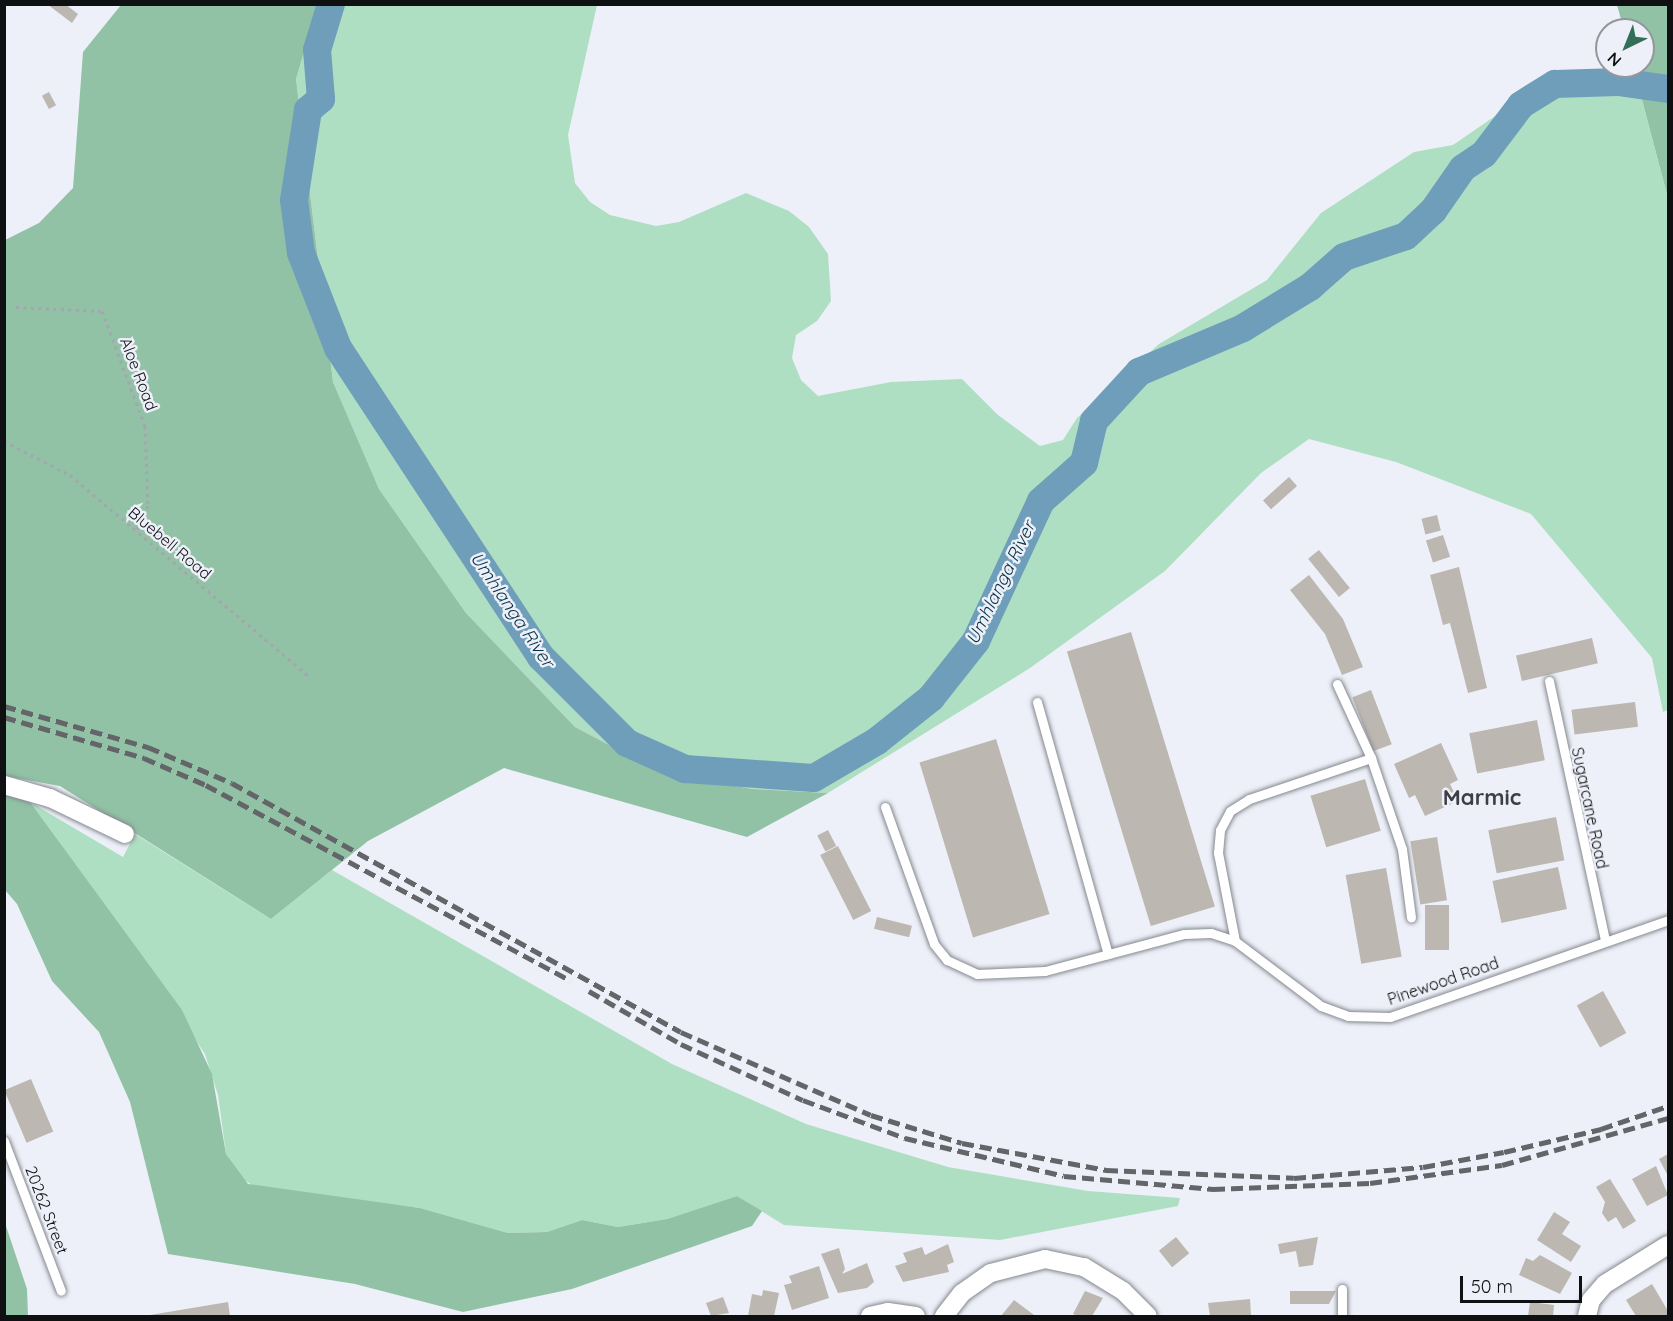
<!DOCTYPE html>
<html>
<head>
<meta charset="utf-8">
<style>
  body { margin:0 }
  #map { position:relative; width:1673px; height:1321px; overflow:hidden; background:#edf0f8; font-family:Quicksand,sans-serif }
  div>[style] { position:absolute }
  .green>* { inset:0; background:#afdfc2 }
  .forest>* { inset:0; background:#91c2a5 }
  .river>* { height:28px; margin:-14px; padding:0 14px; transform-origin:14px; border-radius:14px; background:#6f9ebb }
  .building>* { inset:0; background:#bcb7b0; transform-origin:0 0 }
  .path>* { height:3px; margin-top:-1.5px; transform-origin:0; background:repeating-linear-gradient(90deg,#a4a6ad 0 3px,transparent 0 7.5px) }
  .roads { filter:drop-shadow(0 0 2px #85888f) drop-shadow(0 0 2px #85888f) }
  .lane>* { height:9px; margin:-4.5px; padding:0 4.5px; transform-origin:4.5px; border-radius:4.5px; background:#fff }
  .street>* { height:18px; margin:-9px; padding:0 9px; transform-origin:9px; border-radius:9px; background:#fff }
  .rail>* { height:4.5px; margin-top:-2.25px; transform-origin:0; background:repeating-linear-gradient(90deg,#636569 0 12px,transparent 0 18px) }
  span { translate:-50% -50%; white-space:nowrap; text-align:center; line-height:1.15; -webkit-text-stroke:5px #edf0f8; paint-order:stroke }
  .street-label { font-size:16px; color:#0f1012 }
  .water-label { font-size:18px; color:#053044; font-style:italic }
  .district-label { font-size:22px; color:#3d3f45; font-weight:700 }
  .frame { position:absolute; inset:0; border:6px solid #0f1012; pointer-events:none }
  .north { position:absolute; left:1595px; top:18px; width:60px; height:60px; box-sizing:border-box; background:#edf0f8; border:2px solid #94969c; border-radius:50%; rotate:223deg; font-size:16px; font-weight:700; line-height:24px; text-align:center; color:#0f1012 }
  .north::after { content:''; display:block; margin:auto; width:21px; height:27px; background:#336e58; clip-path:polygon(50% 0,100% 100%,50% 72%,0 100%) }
  .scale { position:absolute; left:1460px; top:1276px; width:122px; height:27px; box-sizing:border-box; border:3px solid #0f1012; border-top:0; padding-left:8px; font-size:18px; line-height:21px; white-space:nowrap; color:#0f1012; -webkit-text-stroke:4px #edf0f8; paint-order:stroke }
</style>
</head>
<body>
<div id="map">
  <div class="green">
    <div style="clip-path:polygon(318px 5px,597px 5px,568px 135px,575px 183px,590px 202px,610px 215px,656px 226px,679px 222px,746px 193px,789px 211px,809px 227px,828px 254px,831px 301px,817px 321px,796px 335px,792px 358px,801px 380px,818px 396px,891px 382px,962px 379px,998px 415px,1040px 446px,1063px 440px,1077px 418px,1159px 344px,1267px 280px,1321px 213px,1414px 152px,1453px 145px,1536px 88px,1572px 75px,1633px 67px,1668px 198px,1668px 710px,1663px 712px,1652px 658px,1531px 514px,1396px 462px,1309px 439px,1261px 473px,1165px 571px,1030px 668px,828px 793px,753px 789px,664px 774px,575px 727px,466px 613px,379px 489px,333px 382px,296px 79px)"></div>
    <div style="clip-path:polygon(30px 802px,123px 857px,135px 834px,271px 919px,332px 870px,672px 1064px,806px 1124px,948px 1167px,1088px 1191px,1180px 1198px,1178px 1206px,1000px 1240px,784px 1225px,737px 1196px,667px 1219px,618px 1227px,582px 1220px,547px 1232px,508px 1233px,420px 1208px,257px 1188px,241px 1178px,226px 1154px,218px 1095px,205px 1054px,128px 938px)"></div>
  </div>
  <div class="forest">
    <div style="clip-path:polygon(121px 5px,318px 5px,296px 79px,333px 382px,379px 489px,466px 613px,575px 727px,664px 774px,753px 789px,828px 793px,747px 837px,504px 768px,368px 841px,271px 919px,60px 786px,5px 776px,5px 240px,39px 223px,73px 188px,83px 52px)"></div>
    <div style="clip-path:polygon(1617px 5px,1668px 5px,1668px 198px,1633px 66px,1643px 66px,1643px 30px,1624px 30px)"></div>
    <div style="clip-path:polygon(4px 793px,30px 802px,182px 1010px,212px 1074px,226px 1154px,248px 1184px,420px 1208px,508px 1233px,547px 1232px,582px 1220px,618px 1227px,667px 1219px,737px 1196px,762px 1211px,752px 1226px,572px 1289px,463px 1312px,355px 1284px,168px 1254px,130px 1102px,99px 1032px,52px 981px,17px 904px,5px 890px)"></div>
    <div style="clip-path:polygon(5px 1223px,27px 1289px,28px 1316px,5px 1316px)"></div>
  </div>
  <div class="river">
    <div style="left:331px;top:4px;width:48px;rotate:106.9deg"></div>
    <div style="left:317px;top:50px;width:49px;rotate:85.3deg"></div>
    <div style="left:321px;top:99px;width:17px;rotate:140deg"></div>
    <div style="left:308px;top:110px;width:91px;rotate:98.8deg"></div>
    <div style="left:294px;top:200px;width:53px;rotate:82.5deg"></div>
    <div style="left:301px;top:253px;width:102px;rotate:68.7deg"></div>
    <div style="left:338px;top:348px;width:370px;rotate:56.7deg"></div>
    <div style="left:541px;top:657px;width:122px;rotate:45deg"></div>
    <div style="left:627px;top:743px;width:64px;rotate:24.1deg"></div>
    <div style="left:685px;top:769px;width:129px;rotate:4deg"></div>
    <div style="left:814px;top:778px;width:73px;rotate:-30.4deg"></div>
    <div style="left:877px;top:741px;width:69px;rotate:-38.5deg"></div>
    <div style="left:931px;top:698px;width:73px;rotate:-51.7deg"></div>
    <div style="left:976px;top:641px;width:154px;rotate:-65.1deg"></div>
    <div style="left:1041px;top:501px;width:57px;rotate:-41.5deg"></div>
    <div style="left:1084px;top:463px;width:43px;rotate:-76.6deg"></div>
    <div style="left:1094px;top:421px;width:67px;rotate:-47.4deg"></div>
    <div style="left:1139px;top:372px;width:113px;rotate:-22.9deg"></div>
    <div style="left:1243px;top:328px;width:79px;rotate:-31.5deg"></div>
    <div style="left:1310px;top:287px;width:45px;rotate:-41.4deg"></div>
    <div style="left:1344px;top:257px;width:65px;rotate:-18.7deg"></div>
    <div style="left:1406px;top:236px;width:37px;rotate:-43deg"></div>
    <div style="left:1433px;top:211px;width:52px;rotate:-55.1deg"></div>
    <div style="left:1463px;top:168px;width:25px;rotate:-34deg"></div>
    <div style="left:1484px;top:154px;width:61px;rotate:-52.9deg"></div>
    <div style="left:1521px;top:105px;width:40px;rotate:-32deg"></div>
    <div style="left:1555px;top:84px;width:63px;rotate:-1.8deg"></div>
    <div style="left:1618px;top:82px;width:50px;rotate:8deg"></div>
  </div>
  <div class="building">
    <div style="clip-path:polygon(47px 4px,65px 4px,78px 14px,72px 23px)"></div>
    <div style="left:49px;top:92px;width:15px;height:8px;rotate:62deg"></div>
    <div style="left:1289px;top:477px;width:12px;height:35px;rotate:48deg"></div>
    <div style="left:1437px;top:515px;width:16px;height:16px;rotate:76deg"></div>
    <div style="left:1443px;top:535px;width:23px;height:18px;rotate:72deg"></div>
    <div style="left:1319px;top:550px;width:49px;height:14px;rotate:51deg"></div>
    <div style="clip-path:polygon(1459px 567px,1487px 688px,1468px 693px,1450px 623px,1443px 625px,1430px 575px)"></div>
    <div style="clip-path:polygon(1309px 575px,1343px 619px,1363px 667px,1342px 675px,1325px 634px,1290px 590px)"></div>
    <div style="left:1131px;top:632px;width:287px;height:67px;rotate:73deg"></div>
    <div style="left:1592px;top:638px;width:26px;height:78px;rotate:77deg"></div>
    <div style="left:1371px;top:690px;width:58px;height:20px;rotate:69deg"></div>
    <div style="left:1635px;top:702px;width:25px;height:64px;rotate:83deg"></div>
    <div style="left:1537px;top:720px;width:41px;height:69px;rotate:79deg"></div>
    <div style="left:996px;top:739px;width:183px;height:80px;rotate:73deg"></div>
    <div style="clip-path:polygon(1441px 743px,1458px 780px,1450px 784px,1458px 801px,1425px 816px,1415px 795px,1409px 798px,1394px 764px)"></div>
    <div style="left:1365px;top:779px;width:54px;height:57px;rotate:73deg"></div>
    <div style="left:1556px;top:817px;width:44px;height:69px;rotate:79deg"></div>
    <div style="left:828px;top:830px;width:18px;height:12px;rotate:63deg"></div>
    <div style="left:1437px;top:837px;width:64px;height:27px;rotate:81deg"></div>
    <div style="left:838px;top:846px;width:73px;height:20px;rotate:63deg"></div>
    <div style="left:1558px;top:867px;width:43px;height:67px;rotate:78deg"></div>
    <div style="left:1386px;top:868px;width:90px;height:41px;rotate:80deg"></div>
    <div style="left:1425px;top:905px;width:24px;height:45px"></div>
    <div style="left:877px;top:917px;width:36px;height:12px;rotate:14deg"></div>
    <div style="left:1603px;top:991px;width:48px;height:30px;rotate:61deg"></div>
    <div style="left:31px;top:1079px;width:57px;height:29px;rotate:67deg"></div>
    <div style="clip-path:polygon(1668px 1154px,1668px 1176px,1659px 1159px)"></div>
    <div style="clip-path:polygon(1656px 1166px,1668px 1195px,1647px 1206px,1632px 1179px)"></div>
    <div style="clip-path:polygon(1610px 1179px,1636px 1221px,1623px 1229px,1616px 1217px,1608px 1222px,1602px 1213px,1605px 1202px,1596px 1187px)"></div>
    <div style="clip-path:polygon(1554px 1212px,1570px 1222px,1562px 1234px,1581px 1246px,1571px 1262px,1537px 1240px)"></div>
    <div style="left:1176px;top:1237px;width:21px;height:22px;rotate:51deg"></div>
    <div style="clip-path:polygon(1318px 1237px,1313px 1265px,1299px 1267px,1296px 1251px,1280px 1254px,1278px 1244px)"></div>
    <div style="clip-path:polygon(948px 1244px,954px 1262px,947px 1265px,949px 1272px,903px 1282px,895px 1266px,907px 1262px,903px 1253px,922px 1247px,925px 1255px)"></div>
    <div style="clip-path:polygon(839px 1248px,845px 1269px,842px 1274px,867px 1263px,874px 1282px,867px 1288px,838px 1293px,821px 1254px)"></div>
    <div style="clip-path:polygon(1540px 1255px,1572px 1273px,1560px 1294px,1519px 1275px,1526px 1258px,1533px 1261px)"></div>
    <div style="clip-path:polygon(819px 1266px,829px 1298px,792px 1310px,784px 1285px,792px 1283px,789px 1276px)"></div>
    <div style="clip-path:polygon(1652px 1284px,1668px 1311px,1668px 1316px,1636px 1316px,1626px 1300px)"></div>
    <div style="clip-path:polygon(763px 1290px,779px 1293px,774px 1316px,748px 1316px,752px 1294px,762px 1296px)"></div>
    <div style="clip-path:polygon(1085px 1291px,1103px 1298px,1092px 1316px,1078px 1316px,1073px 1314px)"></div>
    <div style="clip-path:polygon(1290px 1291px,1336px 1291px,1329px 1304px,1290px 1304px)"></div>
    <div style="clip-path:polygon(723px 1297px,729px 1313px,711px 1316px,706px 1303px)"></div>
    <div style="clip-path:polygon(1250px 1299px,1251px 1316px,1210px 1316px,1208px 1303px)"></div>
    <div style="clip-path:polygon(1014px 1300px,1034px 1315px,1033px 1316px,1001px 1316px)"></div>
    <div style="clip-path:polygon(228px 1302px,230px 1316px,150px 1316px,150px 1315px)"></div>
    <div style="clip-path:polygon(1530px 1302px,1554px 1305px,1553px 1316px,1528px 1316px)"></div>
  </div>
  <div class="path">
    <div style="left:16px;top:307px;width:86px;rotate:2.7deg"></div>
    <div style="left:102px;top:311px;width:123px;rotate:69.5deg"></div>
    <div style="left:145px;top:426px;width:80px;rotate:87.9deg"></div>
    <div style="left:148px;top:506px;width:28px;rotate:116deg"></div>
    <div style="left:4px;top:441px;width:74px;rotate:27.3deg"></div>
    <div style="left:70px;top:475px;width:314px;rotate:40.1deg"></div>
  </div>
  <div class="roads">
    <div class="lane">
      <div style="left:1549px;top:681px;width:266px;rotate:77.8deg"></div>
      <div style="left:1337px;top:684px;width:81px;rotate:65.3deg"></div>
      <div style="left:1371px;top:758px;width:96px;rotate:71.2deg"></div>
      <div style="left:1402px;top:849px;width:69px;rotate:82.5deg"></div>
      <div style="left:1037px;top:702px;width:262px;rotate:74.3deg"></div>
      <div style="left:885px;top:807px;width:145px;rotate:70.3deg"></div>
      <div style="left:934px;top:944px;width:21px;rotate:51deg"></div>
      <div style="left:947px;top:960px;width:33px;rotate:25deg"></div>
      <div style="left:977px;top:974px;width:68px;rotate:-2.5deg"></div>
      <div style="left:1045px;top:971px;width:144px;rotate:-14.9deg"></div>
      <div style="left:1184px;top:934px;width:27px;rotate:-2deg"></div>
      <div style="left:1211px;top:933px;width:25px;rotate:18deg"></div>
      <div style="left:1235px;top:941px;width:108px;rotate:37.1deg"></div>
      <div style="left:1321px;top:1006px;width:29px;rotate:20deg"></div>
      <div style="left:1348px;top:1016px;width:42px;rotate:1.4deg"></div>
      <div style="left:1390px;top:1017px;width:294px;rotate:-19.2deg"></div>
      <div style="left:1235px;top:941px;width:90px;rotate:-100.9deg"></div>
      <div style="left:1218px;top:853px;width:23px;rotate:-85deg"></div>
      <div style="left:1220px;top:830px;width:21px;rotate:-62deg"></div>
      <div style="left:1230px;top:811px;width:22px;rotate:-32deg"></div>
      <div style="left:1249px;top:799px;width:129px;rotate:-18.6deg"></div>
      <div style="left:4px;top:1141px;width:160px;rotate:69.2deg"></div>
      <div style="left:1342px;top:1316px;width:27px;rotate:-90deg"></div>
    </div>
    <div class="street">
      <div style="left:4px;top:785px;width:48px;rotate:15.8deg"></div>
      <div style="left:50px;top:798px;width:83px;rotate:25.6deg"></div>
      <div style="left:870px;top:1316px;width:18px;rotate:-13deg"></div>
      <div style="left:888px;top:1312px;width:28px;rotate:8deg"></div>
      <div style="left:944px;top:1316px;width:29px;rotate:-52deg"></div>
      <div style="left:962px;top:1293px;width:35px;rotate:-35deg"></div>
      <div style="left:991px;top:1273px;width:56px;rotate:-14.5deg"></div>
      <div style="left:1045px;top:1259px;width:40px;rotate:12deg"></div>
      <div style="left:1084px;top:1267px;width:46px;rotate:31.6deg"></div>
      <div style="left:1123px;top:1291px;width:35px;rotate:45deg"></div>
      <div style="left:1587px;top:1316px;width:16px;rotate:-76deg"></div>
      <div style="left:1591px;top:1300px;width:21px;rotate:-49deg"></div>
      <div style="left:1605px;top:1284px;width:74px;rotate:-31.8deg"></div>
    </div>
  </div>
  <div class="rail">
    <div style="left:4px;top:706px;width:150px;rotate:15.9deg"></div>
    <div style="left:148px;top:747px;width:91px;rotate:23.2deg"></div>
    <div style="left:232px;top:783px;width:513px;rotate:29.01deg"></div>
    <div style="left:681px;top:1032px;width:207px;rotate:23.6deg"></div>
    <div style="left:871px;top:1115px;width:95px;rotate:17.1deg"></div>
    <div style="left:962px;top:1143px;width:147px;rotate:10.6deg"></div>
    <div style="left:1106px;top:1170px;width:188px;rotate:2.4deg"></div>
    <div style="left:1294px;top:1178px;width:129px;rotate:-4.9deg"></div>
    <div style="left:1423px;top:1167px;width:82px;rotate:-10.5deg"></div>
    <div style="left:1504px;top:1152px;width:100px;rotate:-13.3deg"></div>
    <div style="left:1601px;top:1129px;width:71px;rotate:-18.9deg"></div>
    <div style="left:4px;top:717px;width:146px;rotate:16.3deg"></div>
    <div style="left:144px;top:758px;width:68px;rotate:23.5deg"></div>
    <div style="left:206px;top:785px;width:414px;rotate:28.2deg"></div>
    <div style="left:589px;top:991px;width:106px;rotate:29.9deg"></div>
    <div style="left:681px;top:1044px;width:134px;rotate:24.7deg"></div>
    <div style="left:803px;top:1100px;width:109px;rotate:20.4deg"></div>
    <div style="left:905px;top:1138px;width:163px;rotate:13.4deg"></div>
    <div style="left:1064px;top:1176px;width:150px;rotate:5deg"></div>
    <div style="left:1213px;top:1189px;width:157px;rotate:-2.2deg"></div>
    <div style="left:1370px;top:1183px;width:133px;rotate:-7.8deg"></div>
    <div style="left:1502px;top:1165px;width:173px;rotate:-15.8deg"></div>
  </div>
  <div class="street-label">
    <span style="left:139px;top:374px;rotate:69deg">Aloe Road</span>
    <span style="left:170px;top:543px;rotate:40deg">Bluebell Road</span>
    <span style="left:1590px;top:808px;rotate:78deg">Sugarcane Road</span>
    <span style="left:1443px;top:981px;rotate:-19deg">Pinewood Road</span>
    <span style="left:47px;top:1210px;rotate:69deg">20262 Street</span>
  </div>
  <div class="water-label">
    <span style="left:1001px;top:583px;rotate:-64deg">Umhlanga River</span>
    <span style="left:512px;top:610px;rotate:56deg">Umhlanga River</span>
  </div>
  <div class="district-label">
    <span style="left:1482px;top:798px">Marmic</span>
  </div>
  <div class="frame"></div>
  <div class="north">N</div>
  <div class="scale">50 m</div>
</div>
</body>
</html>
